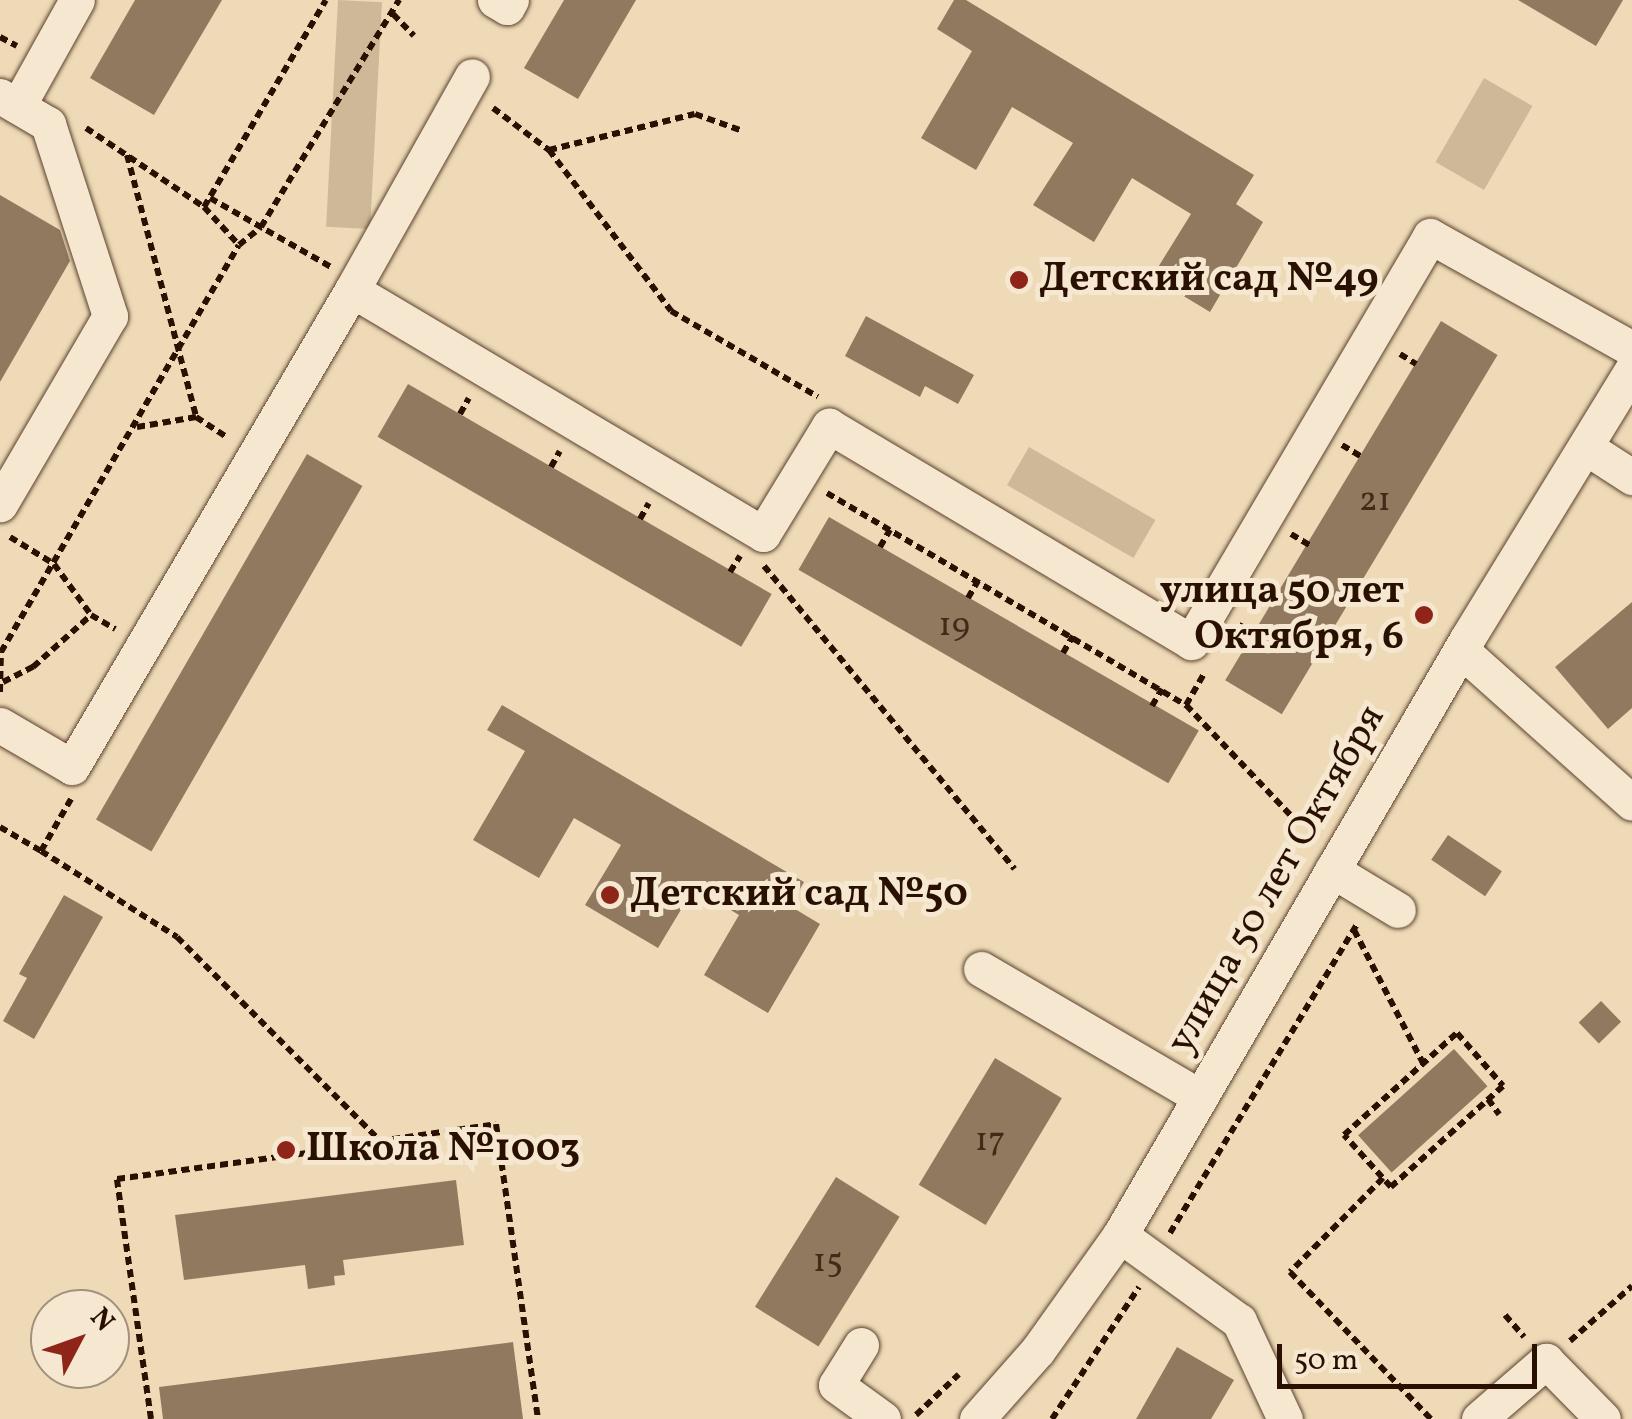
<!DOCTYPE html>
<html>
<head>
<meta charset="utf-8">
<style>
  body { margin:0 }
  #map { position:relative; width:1632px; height:1419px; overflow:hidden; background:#efdab7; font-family:Vollkorn,serif }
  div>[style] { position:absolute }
  .green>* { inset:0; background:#cdb898; transform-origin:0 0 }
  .building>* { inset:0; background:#90795f; transform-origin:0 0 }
  .path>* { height:6px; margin-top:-3px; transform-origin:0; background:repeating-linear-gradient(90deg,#291000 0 8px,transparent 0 13px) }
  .roads { filter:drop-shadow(0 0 2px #5a422e) drop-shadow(0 0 2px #5a422e) }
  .minor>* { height:35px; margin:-17.5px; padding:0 17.5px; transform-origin:17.5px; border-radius:17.5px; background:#f5e7d0 }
  .dots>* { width:28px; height:28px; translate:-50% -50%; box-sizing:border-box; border:5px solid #f5e7d0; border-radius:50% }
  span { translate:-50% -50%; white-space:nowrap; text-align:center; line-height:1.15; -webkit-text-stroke:10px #f5e7d0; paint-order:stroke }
  .number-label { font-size:35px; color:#432a18 }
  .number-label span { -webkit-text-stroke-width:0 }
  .poi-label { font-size:40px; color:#291000; font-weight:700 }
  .left { translate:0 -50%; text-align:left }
  .right { translate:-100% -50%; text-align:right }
  .street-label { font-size:40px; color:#291000 }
  .north { position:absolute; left:30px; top:1289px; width:100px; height:100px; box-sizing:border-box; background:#f5e7d0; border:2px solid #a3917d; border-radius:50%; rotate:49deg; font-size:28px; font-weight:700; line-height:40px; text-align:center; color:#291000 }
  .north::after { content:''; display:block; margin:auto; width:35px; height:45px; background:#8f2418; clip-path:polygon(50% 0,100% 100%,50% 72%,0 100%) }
  .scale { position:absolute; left:1277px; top:1344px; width:260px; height:45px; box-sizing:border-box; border:5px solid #291000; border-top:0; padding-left:12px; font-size:30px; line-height:35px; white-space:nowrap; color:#291000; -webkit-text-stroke:8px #f5e7d0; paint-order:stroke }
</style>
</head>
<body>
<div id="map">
  <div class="green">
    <div style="left:338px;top:0;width:44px;height:227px;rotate:3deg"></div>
    <div style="left:1484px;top:78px;width:56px;height:97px;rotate:30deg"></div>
    <div style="left:1029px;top:447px;width:146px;height:44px;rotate:30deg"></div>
  </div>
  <div class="building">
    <div style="clip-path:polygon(135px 0,222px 0,154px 115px,90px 78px)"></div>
    <div style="clip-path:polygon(564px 0,636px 0,578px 99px,524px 68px)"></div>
    <div style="clip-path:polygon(954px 0,966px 0,1254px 175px,1236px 204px,1263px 222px,1210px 312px,1152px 277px,1191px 214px,1132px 178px,1094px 242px,1033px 205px,1073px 143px,1012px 107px,976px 170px,921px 138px,972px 51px,937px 29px)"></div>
    <div style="clip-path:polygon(1518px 0,1623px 0,1596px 46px)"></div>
    <div style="clip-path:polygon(0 195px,60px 230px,70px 261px,0 382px)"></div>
    <div style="clip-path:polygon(866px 316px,974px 375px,958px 404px,925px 386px,920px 397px,845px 356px)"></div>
    <div style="left:1441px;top:321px;width:66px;height:419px;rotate:31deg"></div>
    <div style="left:408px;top:384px;width:420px;height:61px;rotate:30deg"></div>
    <div style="left:307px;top:454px;width:64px;height:422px;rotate:30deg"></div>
    <div style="left:829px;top:517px;width:427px;height:61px;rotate:30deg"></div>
    <div style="clip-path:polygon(1632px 602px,1632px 708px,1608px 729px,1555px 667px)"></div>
    <div style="clip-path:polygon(502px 705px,804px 882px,790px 906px,820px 924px,768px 1013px,704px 975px,739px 915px,694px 888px,658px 948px,585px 905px,621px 845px,574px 818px,539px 878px,473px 840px,525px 751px,487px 730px)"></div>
    <div style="left:1448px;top:835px;width:65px;height:30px;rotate:34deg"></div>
    <div style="clip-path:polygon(64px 895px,103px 917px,34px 1039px,3px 1021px,27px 978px,19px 974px)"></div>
    <div style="left:1601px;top:1001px;width:29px;height:31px;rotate:46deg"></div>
    <div style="left:1454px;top:1049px;width:50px;height:129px;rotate:48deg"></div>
    <div style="left:995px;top:1058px;width:78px;height:148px;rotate:31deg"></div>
    <div style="left:836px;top:1177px;width:75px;height:153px;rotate:32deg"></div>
    <div style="clip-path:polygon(456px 1180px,464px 1245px,343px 1260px,345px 1275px,334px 1276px,335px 1285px,308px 1289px,305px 1265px,184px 1280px,175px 1215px)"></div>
    <div style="clip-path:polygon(513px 1342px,523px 1419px,163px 1419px,159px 1387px)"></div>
    <div style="clip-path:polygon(1177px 1347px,1234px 1380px,1211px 1419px,1136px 1419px)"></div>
  </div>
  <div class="path">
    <div style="left:393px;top:14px;width:30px;rotate:46deg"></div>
    <div style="left:0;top:37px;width:19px;rotate:28deg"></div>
    <div style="left:493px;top:108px;width:70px;rotate:36.9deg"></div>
    <div style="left:549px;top:150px;width:202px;rotate:52.8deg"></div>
    <div style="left:671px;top:311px;width:170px;rotate:30.3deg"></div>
    <div style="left:86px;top:128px;width:142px;rotate:33.8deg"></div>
    <div style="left:204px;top:207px;width:52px;rotate:47.4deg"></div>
    <div style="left:549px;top:150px;width:150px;rotate:-13.9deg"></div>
    <div style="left:695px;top:114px;width:48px;rotate:19.6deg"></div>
    <div style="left:127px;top:155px;width:271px;rotate:75.2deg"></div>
    <div style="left:210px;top:198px;width:139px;rotate:29.7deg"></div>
    <div style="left:204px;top:207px;width:240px;rotate:-59.5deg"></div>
    <div style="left:1400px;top:354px;width:19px;rotate:32deg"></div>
    <div style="left:460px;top:414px;width:18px;rotate:-61deg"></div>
    <div style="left:137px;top:427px;width:60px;rotate:-9.6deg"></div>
    <div style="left:196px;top:417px;width:37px;rotate:33deg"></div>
    <div style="left:1342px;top:445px;width:23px;rotate:31deg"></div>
    <div style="left:551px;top:467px;width:18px;rotate:-61deg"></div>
    <div style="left:827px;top:493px;width:417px;rotate:30.6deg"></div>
    <div style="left:1186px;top:705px;width:167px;rotate:46.5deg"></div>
    <div style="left:640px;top:519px;width:18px;rotate:-61deg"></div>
    <div style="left:1291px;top:534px;width:23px;rotate:31deg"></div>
    <div style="left:10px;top:537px;width:52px;rotate:31.5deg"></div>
    <div style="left:54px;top:564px;width:63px;rotate:54deg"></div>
    <div style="left:91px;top:615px;width:28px;rotate:30deg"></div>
    <div style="left:880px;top:547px;width:20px;rotate:-60deg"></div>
    <div style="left:764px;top:566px;width:393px;rotate:50.4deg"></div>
    <div style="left:730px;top:572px;width:19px;rotate:-58deg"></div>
    <div style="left:968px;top:598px;width:20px;rotate:-60deg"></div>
    <div style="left:1239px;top:625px;width:24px;rotate:28deg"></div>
    <div style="left:1063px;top:653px;width:20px;rotate:-60deg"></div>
    <div style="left:3px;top:682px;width:34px;rotate:-27deg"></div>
    <div style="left:33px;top:667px;width:78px;rotate:-41.9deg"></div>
    <div style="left:0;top:692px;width:40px;rotate:-88.6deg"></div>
    <div style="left:1px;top:652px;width:471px;rotate:-59.7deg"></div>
    <div style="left:239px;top:245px;width:28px;rotate:-39deg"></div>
    <div style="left:261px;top:227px;width:266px;rotate:-58.7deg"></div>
    <div style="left:1186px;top:705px;width:36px;rotate:-60deg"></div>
    <div style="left:1152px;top:706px;width:20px;rotate:-60deg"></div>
    <div style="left:71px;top:799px;width:60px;rotate:120deg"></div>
    <div style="left:41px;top:851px;width:161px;rotate:32.3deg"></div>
    <div style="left:177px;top:937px;width:288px;rotate:45.1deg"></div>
    <div style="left:380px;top:1141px;width:117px;rotate:-8.3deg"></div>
    <div style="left:496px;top:1124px;width:298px;rotate:81.9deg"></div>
    <div style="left:0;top:827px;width:48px;rotate:30.3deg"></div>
    <div style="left:1354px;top:930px;width:150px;rotate:62.6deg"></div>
    <div style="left:1457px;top:1033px;width:70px;rotate:49deg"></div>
    <div style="left:1503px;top:1086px;width:151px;rotate:138deg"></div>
    <div style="left:1391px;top:1187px;width:70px;rotate:-132.1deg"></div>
    <div style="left:1344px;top:1135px;width:152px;rotate:-42.1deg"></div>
    <div style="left:1488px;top:1099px;width:19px;rotate:54deg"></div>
    <div style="left:1383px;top:1178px;width:132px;rotate:134.7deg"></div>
    <div style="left:1290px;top:1272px;width:204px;rotate:46.2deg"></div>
    <div style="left:1170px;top:1233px;width:363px;rotate:-58.8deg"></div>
    <div style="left:1505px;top:1315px;width:29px;rotate:49deg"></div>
    <div style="left:1570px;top:1341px;width:83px;rotate:-41.6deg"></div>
    <div style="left:916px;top:1415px;width:59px;rotate:-43.6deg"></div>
    <div style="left:151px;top:1419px;width:242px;rotate:-98.1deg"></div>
    <div style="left:117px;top:1179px;width:265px;rotate:-7.8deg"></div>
    <div style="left:1052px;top:1419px;width:158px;rotate:-56.6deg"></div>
  </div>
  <div class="roads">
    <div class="minor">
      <div style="left:495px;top:0;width:14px;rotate:30deg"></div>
      <div style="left:507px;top:7px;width:8px;rotate:-60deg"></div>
      <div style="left:0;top:96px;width:56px;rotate:30.3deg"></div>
      <div style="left:48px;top:124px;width:202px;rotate:72.1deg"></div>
      <div style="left:110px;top:316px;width:218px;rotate:120.3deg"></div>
      <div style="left:18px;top:106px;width:121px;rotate:-60.9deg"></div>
      <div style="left:352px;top:290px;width:245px;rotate:-60.7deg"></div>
      <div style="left:1587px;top:448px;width:54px;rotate:32.8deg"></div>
      <div style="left:1461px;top:650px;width:229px;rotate:41.8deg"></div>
      <div style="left:0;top:725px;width:83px;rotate:30.3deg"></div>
      <div style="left:72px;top:767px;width:553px;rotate:-59.59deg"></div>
      <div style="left:352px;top:290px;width:478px;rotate:30.7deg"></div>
      <div style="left:763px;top:534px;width:127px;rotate:-58.6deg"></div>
      <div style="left:829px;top:426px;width:422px;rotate:30.8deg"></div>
      <div style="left:1191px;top:642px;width:471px;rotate:-59.5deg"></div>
      <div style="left:1430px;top:236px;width:231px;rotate:29.2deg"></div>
      <div style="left:1332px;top:870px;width:77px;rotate:31.2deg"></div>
      <div style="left:981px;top:969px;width:254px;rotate:30.3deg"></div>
      <div style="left:1120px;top:1235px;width:147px;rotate:35.9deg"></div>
      <div style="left:1239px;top:1321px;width:108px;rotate:64.9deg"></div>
      <div style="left:861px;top:1345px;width:47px;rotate:122deg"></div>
      <div style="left:836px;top:1385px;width:58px;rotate:35.9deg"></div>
      <div style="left:977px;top:1419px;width:92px;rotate:-48.5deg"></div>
      <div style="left:1038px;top:1350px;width:141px;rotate:-54.5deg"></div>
      <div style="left:1120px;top:1235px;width:690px;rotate:-59.79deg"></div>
      <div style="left:1467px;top:639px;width:316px;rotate:-58.5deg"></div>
      <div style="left:1479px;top:1419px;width:89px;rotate:-40.9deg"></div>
      <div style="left:1546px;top:1361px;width:81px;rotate:45.5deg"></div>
    </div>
  </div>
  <div class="dots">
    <div style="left:1019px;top:280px;background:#8f2418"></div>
    <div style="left:1424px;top:615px;background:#8f2418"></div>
    <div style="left:610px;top:895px;background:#8f2418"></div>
    <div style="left:286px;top:1150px;background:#8f2418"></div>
  </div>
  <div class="number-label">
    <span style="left:1375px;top:501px">21</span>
    <span style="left:954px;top:626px">19</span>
    <span style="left:990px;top:1141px">17</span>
    <span style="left:828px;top:1262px">15</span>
  </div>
  <div class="poi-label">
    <span class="left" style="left:1039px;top:280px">Детский сад №49</span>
    <span class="right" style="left:1404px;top:615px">улица 50 лет<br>Октября, 6</span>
    <span class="left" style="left:630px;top:895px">Детский сад №50</span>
    <span class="left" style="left:306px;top:1150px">Школа №1003</span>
  </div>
  <div class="street-label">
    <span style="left:1277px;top:880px;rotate:-60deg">улица 50 лет Октября</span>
  </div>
  <div class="north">N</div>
  <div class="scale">50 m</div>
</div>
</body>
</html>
